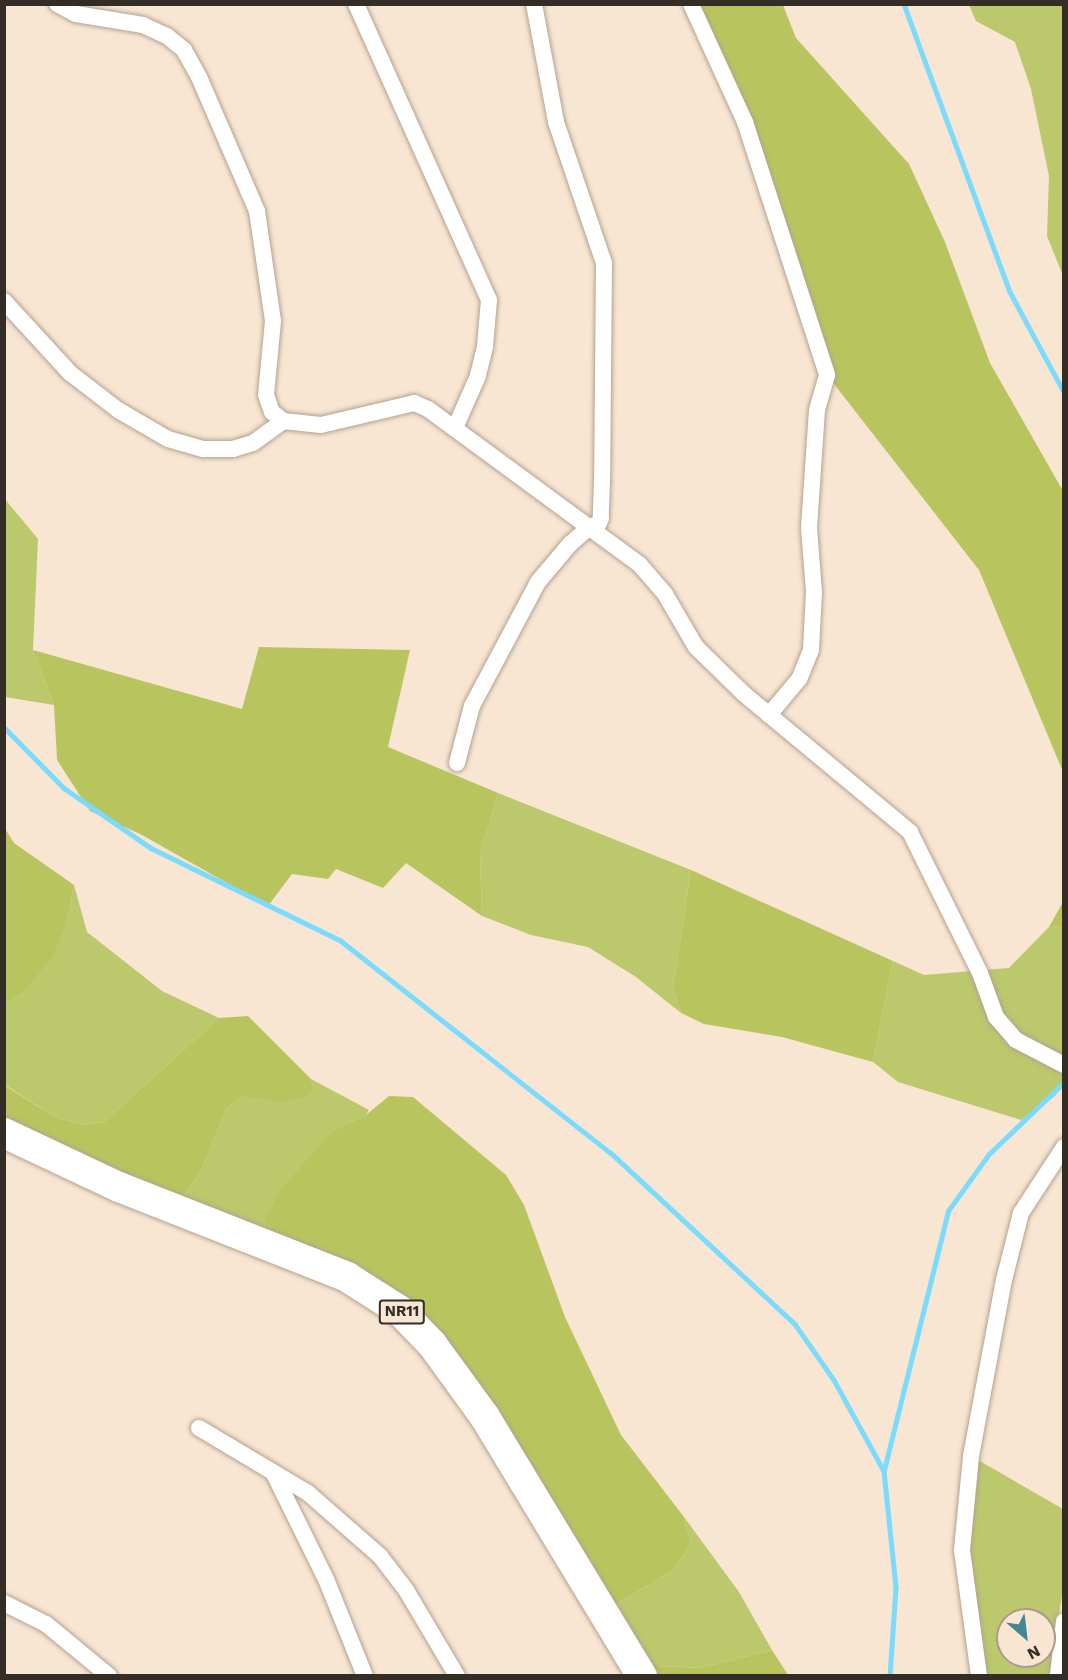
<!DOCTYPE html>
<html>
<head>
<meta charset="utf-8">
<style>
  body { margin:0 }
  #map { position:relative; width:1068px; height:1680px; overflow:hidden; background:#f8e5d2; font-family:"Work Sans",sans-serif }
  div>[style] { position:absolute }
  .green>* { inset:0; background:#bbc86c }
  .forest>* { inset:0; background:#b8c55e }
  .stream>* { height:4.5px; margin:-2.25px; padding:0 2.25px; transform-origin:2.25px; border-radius:2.25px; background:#7adbfd }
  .roads { filter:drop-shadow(0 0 2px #b3a290) drop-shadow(0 0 2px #b3a290) }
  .street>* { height:16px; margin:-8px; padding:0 8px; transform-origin:8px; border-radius:8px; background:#fff }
  .highway>* { height:30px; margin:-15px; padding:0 15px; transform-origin:15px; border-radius:15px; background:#fff }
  span { translate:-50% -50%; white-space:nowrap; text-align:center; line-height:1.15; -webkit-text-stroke:6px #f8e5d2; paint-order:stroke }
  .shield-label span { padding:2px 4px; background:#f8e5d2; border:2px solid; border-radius:4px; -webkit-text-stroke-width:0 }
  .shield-label { font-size:15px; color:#342d26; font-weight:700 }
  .frame { position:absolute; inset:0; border:6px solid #342d26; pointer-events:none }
  .north { position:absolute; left:996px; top:1608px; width:60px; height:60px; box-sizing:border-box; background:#f8e5d2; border:2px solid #aa9b8d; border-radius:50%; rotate:152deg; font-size:16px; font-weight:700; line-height:24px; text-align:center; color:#342d26 }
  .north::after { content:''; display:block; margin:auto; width:21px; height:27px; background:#438795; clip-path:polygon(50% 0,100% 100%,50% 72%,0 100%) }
</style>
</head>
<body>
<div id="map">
  <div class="green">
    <div style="clip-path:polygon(969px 5px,1063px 5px,1063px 276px,1047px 236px,1049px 176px,1031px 89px,1015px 42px,976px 21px)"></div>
    <div style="clip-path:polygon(4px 498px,38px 539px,33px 650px,54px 705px,5px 697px)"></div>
    <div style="clip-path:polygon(498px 793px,691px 870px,673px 988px,681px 1013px,636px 977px,588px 947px,531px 935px,482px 916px,480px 855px)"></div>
    <div style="clip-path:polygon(74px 885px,87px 932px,162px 991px,219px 1018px,104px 1122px,83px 1125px,55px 1117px,5px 1085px,5px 1005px,21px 994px,67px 921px)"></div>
    <div style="clip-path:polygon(1063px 926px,1063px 1085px,1055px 1096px,1021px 1120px,898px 1082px,873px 1062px,893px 961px,924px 975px,1009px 968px,1049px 927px)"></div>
    <div style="clip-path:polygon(311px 1079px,369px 1110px,366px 1115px,334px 1130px,277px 1247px,175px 1208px,200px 1173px,227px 1108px,242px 1096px,260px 1098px,314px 1090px)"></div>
    <div style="clip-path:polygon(evenodd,971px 1456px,1063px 1509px,1063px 1590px,1049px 1675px,979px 1675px,962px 1550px,971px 1456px,1008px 1620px,1044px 1620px,1044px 1656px,1008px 1656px,1008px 1620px)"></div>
    <div style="clip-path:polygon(684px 1517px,739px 1592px,772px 1650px,701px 1668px,636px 1665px,603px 1612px,672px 1571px,691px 1545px)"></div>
  </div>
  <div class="forest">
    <div style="clip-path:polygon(692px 5px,783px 5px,796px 38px,909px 164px,945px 242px,990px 363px,1063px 491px,1063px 772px,979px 570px,827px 375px,745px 122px)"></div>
    <div style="clip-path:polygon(259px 647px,410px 650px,388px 747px,498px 793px,480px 855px,482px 916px,406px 863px,383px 888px,336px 869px,328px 879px,292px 874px,268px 906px,142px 835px,90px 811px,57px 760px,54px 705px,33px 650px,242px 709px)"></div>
    <div style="clip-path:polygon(4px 827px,14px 843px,74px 885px,67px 921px,52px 958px,21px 994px,5px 1005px)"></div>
    <div style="clip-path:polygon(691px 870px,893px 961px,873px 1062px,782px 1037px,704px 1024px,681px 1013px,673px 988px)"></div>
    <div style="clip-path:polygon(1063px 902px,1063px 926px,1049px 927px)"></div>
    <div style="clip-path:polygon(248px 1016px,311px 1079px,314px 1090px,302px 1098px,281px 1102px,242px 1096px,227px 1108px,200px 1173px,175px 1208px,5px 1133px,4px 1085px,55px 1117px,83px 1125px,104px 1122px,219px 1018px)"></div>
    <div style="clip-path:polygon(389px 1096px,413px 1097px,506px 1175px,524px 1205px,565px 1317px,621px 1435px,684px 1517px,691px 1545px,672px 1571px,603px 1612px,432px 1344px,277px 1247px,266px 1218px,281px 1189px,334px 1130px,366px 1115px)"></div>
    <div style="clip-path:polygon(772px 1650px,788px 1675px,642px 1675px,636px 1665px,701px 1668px)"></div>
  </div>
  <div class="stream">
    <div style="left:904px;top:4px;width:307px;rotate:69.8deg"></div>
    <div style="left:1010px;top:292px;width:114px;rotate:61.6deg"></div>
    <div style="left:4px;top:727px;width:86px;rotate:45.5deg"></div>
    <div style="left:64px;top:788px;width:106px;rotate:34.6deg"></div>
    <div style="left:151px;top:848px;width:210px;rotate:26deg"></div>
    <div style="left:340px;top:940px;width:345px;rotate:38.2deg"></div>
    <div style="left:611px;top:1153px;width:251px;rotate:42.9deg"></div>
    <div style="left:795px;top:1324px;width:68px;rotate:55.1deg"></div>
    <div style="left:834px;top:1380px;width:104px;rotate:61.2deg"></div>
    <div style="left:884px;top:1471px;width:118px;rotate:84.1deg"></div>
    <div style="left:896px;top:1588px;width:88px;rotate:93.9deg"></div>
    <div style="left:884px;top:1470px;width:267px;rotate:-76.1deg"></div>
    <div style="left:948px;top:1211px;width:70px;rotate:-54.3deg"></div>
    <div style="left:989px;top:1154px;width:104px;rotate:-43.8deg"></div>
  </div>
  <div class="roads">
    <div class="street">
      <div style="left:57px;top:4px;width:21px;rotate:28deg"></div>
      <div style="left:76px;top:14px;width:68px;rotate:9.3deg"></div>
      <div style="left:143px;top:25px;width:26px;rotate:25deg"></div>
      <div style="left:167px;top:36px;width:22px;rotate:39deg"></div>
      <div style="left:184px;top:50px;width:31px;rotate:61deg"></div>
      <div style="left:199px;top:77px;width:146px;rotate:66.6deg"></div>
      <div style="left:257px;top:211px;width:111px;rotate:81.7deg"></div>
      <div style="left:273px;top:321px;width:74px;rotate:95.4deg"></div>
      <div style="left:266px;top:395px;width:18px;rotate:71deg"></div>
      <div style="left:272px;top:412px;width:14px;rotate:39deg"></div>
      <div style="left:283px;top:421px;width:38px;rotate:6deg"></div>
      <div style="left:321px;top:425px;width:96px;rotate:-13.3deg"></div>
      <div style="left:414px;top:403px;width:15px;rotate:23deg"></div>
      <div style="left:428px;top:409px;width:263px;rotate:36.3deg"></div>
      <div style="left:640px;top:565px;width:38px;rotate:49deg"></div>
      <div style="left:665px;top:594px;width:61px;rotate:59.7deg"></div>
      <div style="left:696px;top:647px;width:67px;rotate:44.4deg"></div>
      <div style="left:744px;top:694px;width:216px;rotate:39.7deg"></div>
      <div style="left:910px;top:832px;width:157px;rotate:63.6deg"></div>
      <div style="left:980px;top:973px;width:47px;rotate:70deg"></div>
      <div style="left:996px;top:1017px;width:30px;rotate:49deg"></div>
      <div style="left:1016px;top:1040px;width:54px;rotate:27.5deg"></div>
      <div style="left:356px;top:4px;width:325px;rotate:65.8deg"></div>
      <div style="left:489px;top:300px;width:47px;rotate:94.9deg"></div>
      <div style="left:485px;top:347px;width:30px;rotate:104deg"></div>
      <div style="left:478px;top:376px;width:57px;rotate:113.9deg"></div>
      <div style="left:534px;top:4px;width:120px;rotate:79.4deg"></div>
      <div style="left:556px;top:122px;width:149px;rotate:71.2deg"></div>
      <div style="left:604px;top:263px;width:218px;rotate:90.5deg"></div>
      <div style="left:602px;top:481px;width:37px;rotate:92deg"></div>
      <div style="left:601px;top:518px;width:13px;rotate:113deg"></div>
      <div style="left:691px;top:4px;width:130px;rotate:65.4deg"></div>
      <div style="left:745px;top:122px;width:266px;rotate:72deg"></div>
      <div style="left:827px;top:375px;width:36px;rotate:106deg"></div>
      <div style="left:817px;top:410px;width:118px;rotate:93.9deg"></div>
      <div style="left:809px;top:528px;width:64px;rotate:85.5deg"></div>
      <div style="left:814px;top:592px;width:58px;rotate:93deg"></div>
      <div style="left:811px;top:650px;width:31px;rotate:112deg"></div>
      <div style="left:799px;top:679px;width:47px;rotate:129.8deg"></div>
      <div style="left:4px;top:301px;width:98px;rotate:47.5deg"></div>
      <div style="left:70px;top:373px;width:61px;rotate:37.6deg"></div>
      <div style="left:118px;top:410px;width:58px;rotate:30.1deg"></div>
      <div style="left:168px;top:439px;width:37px;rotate:16deg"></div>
      <div style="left:204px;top:449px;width:29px"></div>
      <div style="left:233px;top:449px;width:21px;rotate:-17deg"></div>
      <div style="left:253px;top:443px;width:37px;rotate:-36deg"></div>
      <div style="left:457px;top:763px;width:59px;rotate:-75.3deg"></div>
      <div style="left:472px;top:706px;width:140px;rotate:-62deg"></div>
      <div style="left:538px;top:582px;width:50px;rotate:-49.9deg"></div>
      <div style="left:570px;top:544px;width:28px;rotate:-41deg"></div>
      <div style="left:199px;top:1428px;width:127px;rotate:30.8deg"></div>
      <div style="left:308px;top:1493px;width:96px;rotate:41.2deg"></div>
      <div style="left:380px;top:1556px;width:43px;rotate:52.6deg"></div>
      <div style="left:406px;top:1590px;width:100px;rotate:59.3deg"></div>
      <div style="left:274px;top:1474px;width:117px;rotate:63.7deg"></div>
      <div style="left:326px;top:1579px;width:105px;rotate:68.1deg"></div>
      <div style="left:4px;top:1603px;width:47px;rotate:26.6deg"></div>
      <div style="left:46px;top:1624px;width:82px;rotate:39.5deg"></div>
      <div style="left:979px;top:1676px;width:127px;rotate:-97.7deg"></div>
      <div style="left:962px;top:1550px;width:94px;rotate:-84.5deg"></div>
      <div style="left:971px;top:1456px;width:179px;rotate:-79.4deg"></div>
      <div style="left:1004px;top:1280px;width:69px;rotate:-75.8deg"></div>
      <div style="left:1021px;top:1213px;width:79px;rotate:-56.9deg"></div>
      <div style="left:1058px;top:1676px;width:55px;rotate:-83.8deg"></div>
    </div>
    <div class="highway">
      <div style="left:4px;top:1133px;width:127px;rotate:25.2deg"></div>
      <div style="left:119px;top:1187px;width:245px;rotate:21.5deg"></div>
      <div style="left:347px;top:1277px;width:62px;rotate:32.4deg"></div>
      <div style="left:399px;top:1310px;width:47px;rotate:45.9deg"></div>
      <div style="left:432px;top:1344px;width:90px;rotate:54deg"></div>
      <div style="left:485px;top:1417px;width:303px;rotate:58.8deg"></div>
    </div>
  </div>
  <div class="shield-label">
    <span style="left:402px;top:1312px">NR11</span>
  </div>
  <div class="frame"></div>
  <div class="north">N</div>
</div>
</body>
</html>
